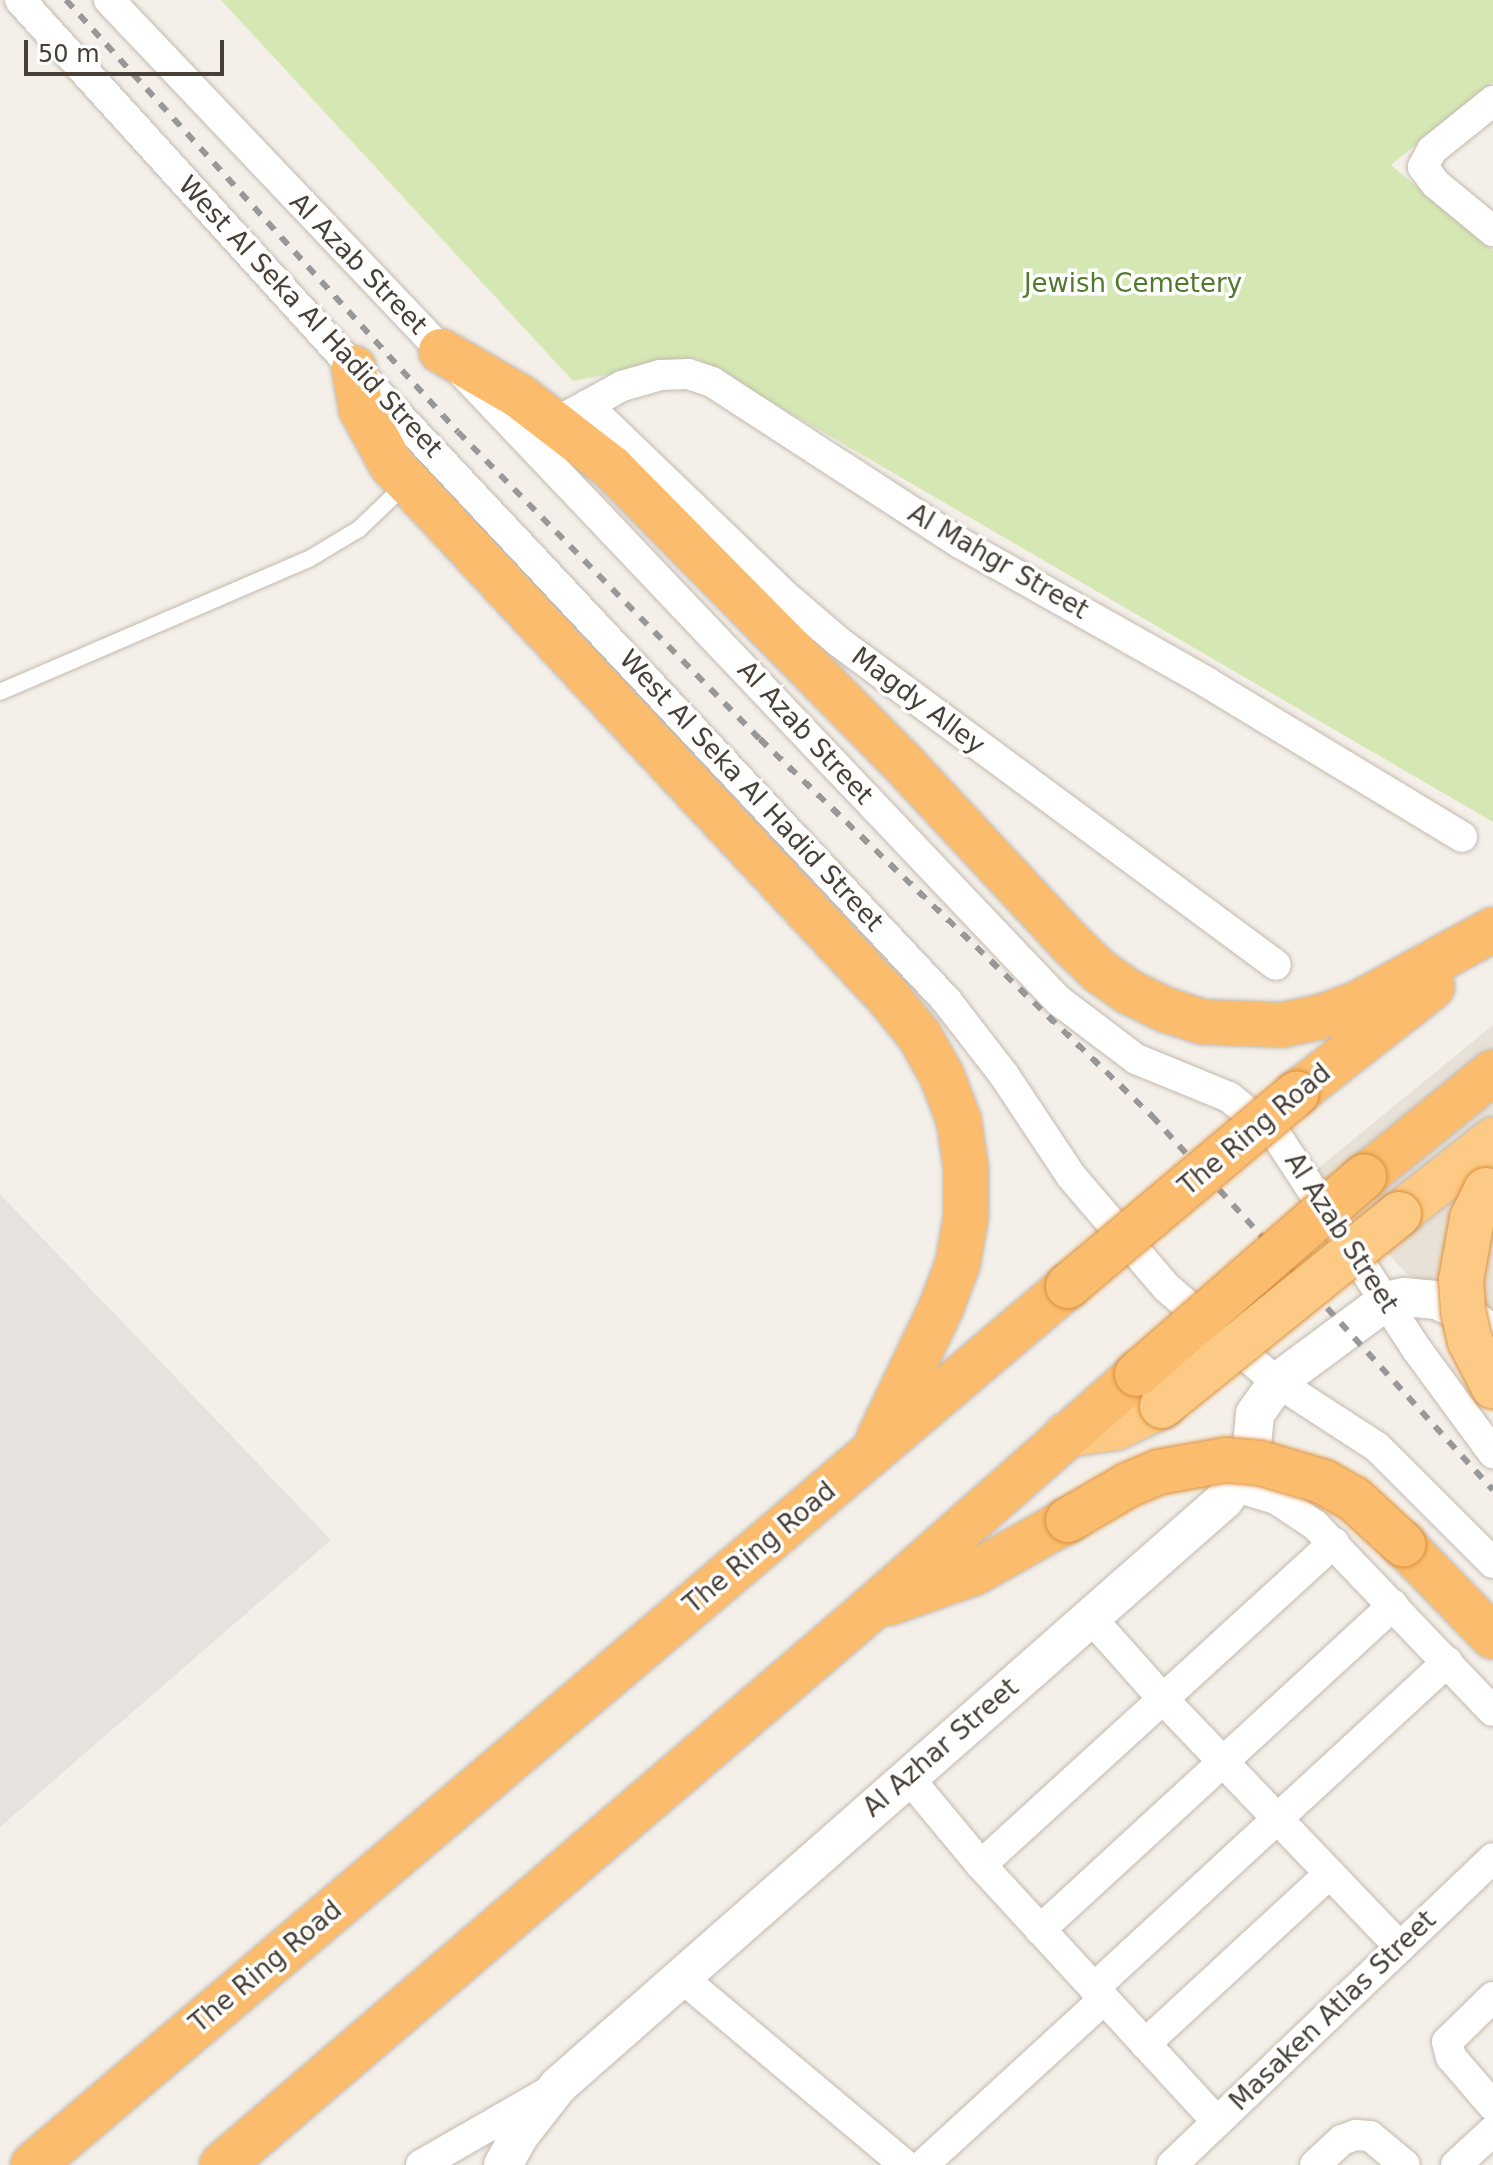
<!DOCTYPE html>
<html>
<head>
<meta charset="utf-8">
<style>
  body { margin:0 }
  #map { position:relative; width:1493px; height:2165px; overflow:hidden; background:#f4f0e9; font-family:"DejaVu Sans",sans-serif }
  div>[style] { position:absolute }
  .residential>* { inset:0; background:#e8e1d7 }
  .industrial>* { inset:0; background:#e7e2de }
  .green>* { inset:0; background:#d5e8b3 }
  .roads { filter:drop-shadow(0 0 2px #c3b9af) drop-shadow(0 0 2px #c3b9af) }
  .service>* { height:16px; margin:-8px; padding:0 8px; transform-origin:8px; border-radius:8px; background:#fff }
  .minor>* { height:30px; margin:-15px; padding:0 15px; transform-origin:15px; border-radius:15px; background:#fff }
  .tertiary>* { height:38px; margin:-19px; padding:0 19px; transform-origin:19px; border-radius:19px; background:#fff }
  .trunk>* { height:44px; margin:-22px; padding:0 22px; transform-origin:22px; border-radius:22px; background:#fcca84 }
  .motorway>* { height:44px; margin:-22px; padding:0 22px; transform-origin:22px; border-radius:22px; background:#fbbd6d }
  .rail>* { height:6px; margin-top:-3px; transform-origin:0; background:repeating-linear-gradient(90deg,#989898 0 10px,transparent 0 20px) }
  .bridges { filter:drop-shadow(0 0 2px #db903c) drop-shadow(0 0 2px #db903c) }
  .trunk-bridge>* { height:44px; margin:-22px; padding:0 22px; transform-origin:22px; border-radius:22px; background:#fcca84 }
  .motorway-bridge>* { height:44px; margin:-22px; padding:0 22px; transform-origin:22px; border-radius:22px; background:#fbbd6d }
  span { translate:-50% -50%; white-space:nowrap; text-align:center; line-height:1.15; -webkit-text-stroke:7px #fff; paint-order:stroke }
  .street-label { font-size:26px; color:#484037 }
  .park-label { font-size:26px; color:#51792b }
  .scale { position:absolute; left:24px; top:40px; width:200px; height:36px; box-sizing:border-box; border:4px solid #484037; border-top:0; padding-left:10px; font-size:24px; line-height:28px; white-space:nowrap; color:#484037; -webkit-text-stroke:6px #fff; paint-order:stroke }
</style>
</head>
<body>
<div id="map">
  <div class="residential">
    <div style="clip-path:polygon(1493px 1025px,1493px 1363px,1311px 1174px)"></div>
  </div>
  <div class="industrial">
    <div style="clip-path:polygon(0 1194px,331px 1540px,0 1827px)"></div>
  </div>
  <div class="green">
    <div style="clip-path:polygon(221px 0,1493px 0,1493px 82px,1391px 165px,1493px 251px,1493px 822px,696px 358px,573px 381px)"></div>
  </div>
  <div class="roads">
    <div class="service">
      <div style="left:0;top:692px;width:336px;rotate:-23.3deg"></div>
      <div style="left:309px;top:559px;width:58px;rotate:-31deg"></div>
      <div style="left:359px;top:529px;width:68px;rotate:-43.8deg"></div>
    </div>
    <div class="minor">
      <div style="left:20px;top:0;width:497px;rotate:47.8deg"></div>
      <div style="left:354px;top:368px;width:866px;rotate:46.87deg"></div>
      <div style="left:946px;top:1000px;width:95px;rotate:52.3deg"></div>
      <div style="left:1004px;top:1075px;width:121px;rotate:56.4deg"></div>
      <div style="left:1071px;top:1176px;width:146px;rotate:49.4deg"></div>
      <div style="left:1166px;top:1287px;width:146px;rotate:40.6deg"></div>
      <div style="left:1277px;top:1382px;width:119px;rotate:33deg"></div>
      <div style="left:1377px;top:1447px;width:164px;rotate:45deg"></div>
      <div style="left:109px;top:0;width:1379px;rotate:46.5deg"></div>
      <div style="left:1058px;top:1000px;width:98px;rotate:37.1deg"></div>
      <div style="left:1136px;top:1059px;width:100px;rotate:22.2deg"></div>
      <div style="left:1229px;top:1097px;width:60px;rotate:39deg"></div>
      <div style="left:1276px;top:1135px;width:258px;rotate:56.7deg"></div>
      <div style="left:1418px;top:1351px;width:127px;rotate:53.7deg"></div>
      <div style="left:1493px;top:101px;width:78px;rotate:141.2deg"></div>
      <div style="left:1432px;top:150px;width:19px;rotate:118deg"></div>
      <div style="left:1423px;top:167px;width:21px;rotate:53deg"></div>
      <div style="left:1436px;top:184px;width:74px;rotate:39.5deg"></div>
      <div style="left:587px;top:405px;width:283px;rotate:43.9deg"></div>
      <div style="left:791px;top:601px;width:63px;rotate:40.5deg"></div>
      <div style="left:839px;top:642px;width:543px;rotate:36.47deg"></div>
      <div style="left:542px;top:430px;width:91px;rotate:-28.8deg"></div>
      <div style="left:622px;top:386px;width:40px;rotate:-16deg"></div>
      <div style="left:660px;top:375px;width:28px;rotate:-2deg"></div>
      <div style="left:688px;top:374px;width:25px;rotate:18deg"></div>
      <div style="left:712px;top:382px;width:296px;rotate:33deg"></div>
      <div style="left:960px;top:543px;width:285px;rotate:29.4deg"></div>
      <div style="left:1208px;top:683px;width:297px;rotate:31.2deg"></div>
      <div style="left:1236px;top:1487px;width:42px;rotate:16.7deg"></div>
      <div style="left:1276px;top:1499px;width:47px;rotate:33.7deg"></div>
      <div style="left:1315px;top:1525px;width:257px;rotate:46.3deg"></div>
      <div style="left:1090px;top:1617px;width:110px;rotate:48.3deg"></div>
      <div style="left:1163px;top:1699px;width:343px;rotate:46.3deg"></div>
      <div style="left:908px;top:1777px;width:114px;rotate:50.3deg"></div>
      <div style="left:981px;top:1865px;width:349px;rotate:47.4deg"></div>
      <div style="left:981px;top:1865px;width:478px;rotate:-42.4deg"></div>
      <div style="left:1040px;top:1930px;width:480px;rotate:-42.6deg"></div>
      <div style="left:681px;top:1977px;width:292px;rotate:40deg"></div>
      <div style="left:1094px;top:1988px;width:481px;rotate:-42.7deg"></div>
      <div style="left:1493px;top:1997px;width:64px;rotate:135.6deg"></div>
      <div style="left:1447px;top:2042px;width:16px;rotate:75deg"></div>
      <div style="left:1451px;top:2057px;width:65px;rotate:49.4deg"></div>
      <div style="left:1145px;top:2044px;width:251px;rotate:-42.7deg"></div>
      <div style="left:421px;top:2165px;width:152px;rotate:-29.9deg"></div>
      <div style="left:923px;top:2165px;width:246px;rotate:-42.5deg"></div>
      <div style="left:1172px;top:2165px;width:444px;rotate:-43.7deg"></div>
      <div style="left:1315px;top:2165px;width:37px;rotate:-43deg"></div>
      <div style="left:1342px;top:2140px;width:15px;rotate:-20deg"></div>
      <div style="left:1356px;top:2135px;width:14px;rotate:4deg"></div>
      <div style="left:1370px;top:2136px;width:45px;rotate:39.6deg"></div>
      <div style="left:1456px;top:2165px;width:50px;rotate:-42.6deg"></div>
    </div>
    <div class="tertiary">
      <div style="left:503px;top:2165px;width:33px;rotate:-61deg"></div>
      <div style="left:519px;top:2136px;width:63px;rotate:-52deg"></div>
      <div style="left:558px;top:2086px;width:887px;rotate:-41.34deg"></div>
      <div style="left:1224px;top:1500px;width:36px;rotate:-53deg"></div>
      <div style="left:1246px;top:1471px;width:16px;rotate:-72deg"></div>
      <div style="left:1251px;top:1456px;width:42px;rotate:-84.6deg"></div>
      <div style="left:1255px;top:1414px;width:39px;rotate:-55deg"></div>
      <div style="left:1277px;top:1382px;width:136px;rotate:-36.6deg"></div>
      <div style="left:1386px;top:1301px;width:17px;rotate:-13deg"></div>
      <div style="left:1403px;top:1297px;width:34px;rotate:5deg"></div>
      <div style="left:1437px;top:1300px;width:33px;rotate:25deg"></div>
      <div style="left:1467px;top:1314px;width:21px;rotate:41deg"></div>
    </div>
    <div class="trunk">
      <div style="left:1399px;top:1214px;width:120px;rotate:-38.2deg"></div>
      <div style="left:1066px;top:1435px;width:50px;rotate:-8deg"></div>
      <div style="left:1116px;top:1428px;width:51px;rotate:-25.6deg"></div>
    </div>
    <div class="motorway">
      <div style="left:441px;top:351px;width:90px;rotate:30deg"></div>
      <div style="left:519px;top:396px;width:118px;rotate:37.7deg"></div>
      <div style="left:612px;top:468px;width:412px;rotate:45.4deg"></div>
      <div style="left:901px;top:761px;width:250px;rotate:47.1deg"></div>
      <div style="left:1071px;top:944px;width:39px;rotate:44deg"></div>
      <div style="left:1099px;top:971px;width:39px;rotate:35deg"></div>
      <div style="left:1131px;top:993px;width:39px;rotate:26deg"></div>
      <div style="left:1166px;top:1010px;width:40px;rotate:18deg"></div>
      <div style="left:1204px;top:1022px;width:78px;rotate:2.2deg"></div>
      <div style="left:1282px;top:1025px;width:40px;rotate:-12deg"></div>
      <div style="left:1321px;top:1017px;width:38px;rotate:-20deg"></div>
      <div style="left:1357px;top:1004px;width:155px;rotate:-28.6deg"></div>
      <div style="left:354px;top:368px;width:42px;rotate:80.3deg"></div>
      <div style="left:361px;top:409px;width:63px;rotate:61.4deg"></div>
      <div style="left:391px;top:464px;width:730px;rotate:47deg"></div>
      <div style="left:889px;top:998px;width:48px;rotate:51deg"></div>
      <div style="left:919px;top:1035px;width:47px;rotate:60.7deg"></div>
      <div style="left:942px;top:1076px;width:48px;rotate:69.3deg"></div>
      <div style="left:959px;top:1121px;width:48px;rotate:81.5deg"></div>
      <div style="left:966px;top:1168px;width:48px;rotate:90deg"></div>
      <div style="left:966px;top:1216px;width:48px;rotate:99.7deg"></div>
      <div style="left:958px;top:1263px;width:48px;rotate:110.7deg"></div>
      <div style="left:941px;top:1308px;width:144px;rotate:115.5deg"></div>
      <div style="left:1297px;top:1093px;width:172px;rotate:-38.1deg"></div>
      <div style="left:1364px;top:1177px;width:166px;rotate:-39.1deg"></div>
      <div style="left:1403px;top:1544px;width:129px;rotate:45.9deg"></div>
      <div style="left:889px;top:1603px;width:90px;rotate:-19.4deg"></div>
      <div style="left:974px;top:1573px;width:108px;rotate:-29.4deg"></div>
      <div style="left:33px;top:2165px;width:1358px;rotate:-40.34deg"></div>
      <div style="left:222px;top:2165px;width:856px;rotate:-40.59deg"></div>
      <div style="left:872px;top:1608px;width:354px;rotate:-41.4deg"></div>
    </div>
  </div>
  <div class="rail">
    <div style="left:66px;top:0;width:583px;rotate:47.78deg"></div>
    <div style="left:458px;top:432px;width:431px;rotate:45.5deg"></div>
    <div style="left:760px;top:739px;width:544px;rotate:43.88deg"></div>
    <div style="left:1152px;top:1116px;width:506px;rotate:47.64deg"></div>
  </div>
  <div class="bridges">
    <div class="trunk-bridge">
      <div style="left:1486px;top:1190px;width:32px;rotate:116deg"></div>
      <div style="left:1472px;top:1219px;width:62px;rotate:100.2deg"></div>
      <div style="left:1461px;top:1280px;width:31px;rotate:86deg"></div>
      <div style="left:1463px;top:1311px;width:31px;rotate:77deg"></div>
      <div style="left:1470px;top:1341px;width:51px;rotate:62.9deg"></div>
      <div style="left:1162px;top:1406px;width:305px;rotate:-39deg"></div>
    </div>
    <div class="motorway-bridge">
      <div style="left:1068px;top:1286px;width:299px;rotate:-40.1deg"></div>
      <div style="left:1137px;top:1374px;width:301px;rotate:-41deg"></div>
      <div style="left:1068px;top:1520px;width:69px;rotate:-30.3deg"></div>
      <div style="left:1128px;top:1485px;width:34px;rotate:-23deg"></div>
      <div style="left:1159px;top:1472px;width:68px;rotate:-10.2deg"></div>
      <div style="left:1226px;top:1460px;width:34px;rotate:5deg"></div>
      <div style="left:1260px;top:1463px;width:67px;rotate:16.5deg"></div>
      <div style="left:1324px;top:1482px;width:34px;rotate:30deg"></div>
      <div style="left:1354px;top:1499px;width:67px;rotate:42.6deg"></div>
    </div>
  </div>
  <div class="street-label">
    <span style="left:358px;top:264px;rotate:46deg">Al Azab Street</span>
    <span style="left:310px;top:317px;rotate:47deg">West Al Seka Al Hadid Street</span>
    <span style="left:998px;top:562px;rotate:30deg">Al Mahgr Street</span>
    <span style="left:918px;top:701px;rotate:37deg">Magdy Alley</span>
    <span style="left:805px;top:733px;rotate:47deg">Al Azab Street</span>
    <span style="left:751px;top:791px;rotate:47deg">West Al Seka Al Hadid Street</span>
    <span style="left:1255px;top:1130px;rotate:-40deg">The Ring Road</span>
    <span style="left:1341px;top:1233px;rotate:57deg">Al Azab Street</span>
    <span style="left:760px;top:1548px;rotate:-40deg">The Ring Road</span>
    <span style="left:941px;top:1748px;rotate:-41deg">Al Azhar Street</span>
    <span style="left:266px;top:1967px;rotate:-40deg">The Ring Road</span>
    <span style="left:1333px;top:2011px;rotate:-44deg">Masaken Atlas Street</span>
  </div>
  <div class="park-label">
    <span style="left:1133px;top:284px">Jewish Cemetery</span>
  </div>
  <div class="scale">50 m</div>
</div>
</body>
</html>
